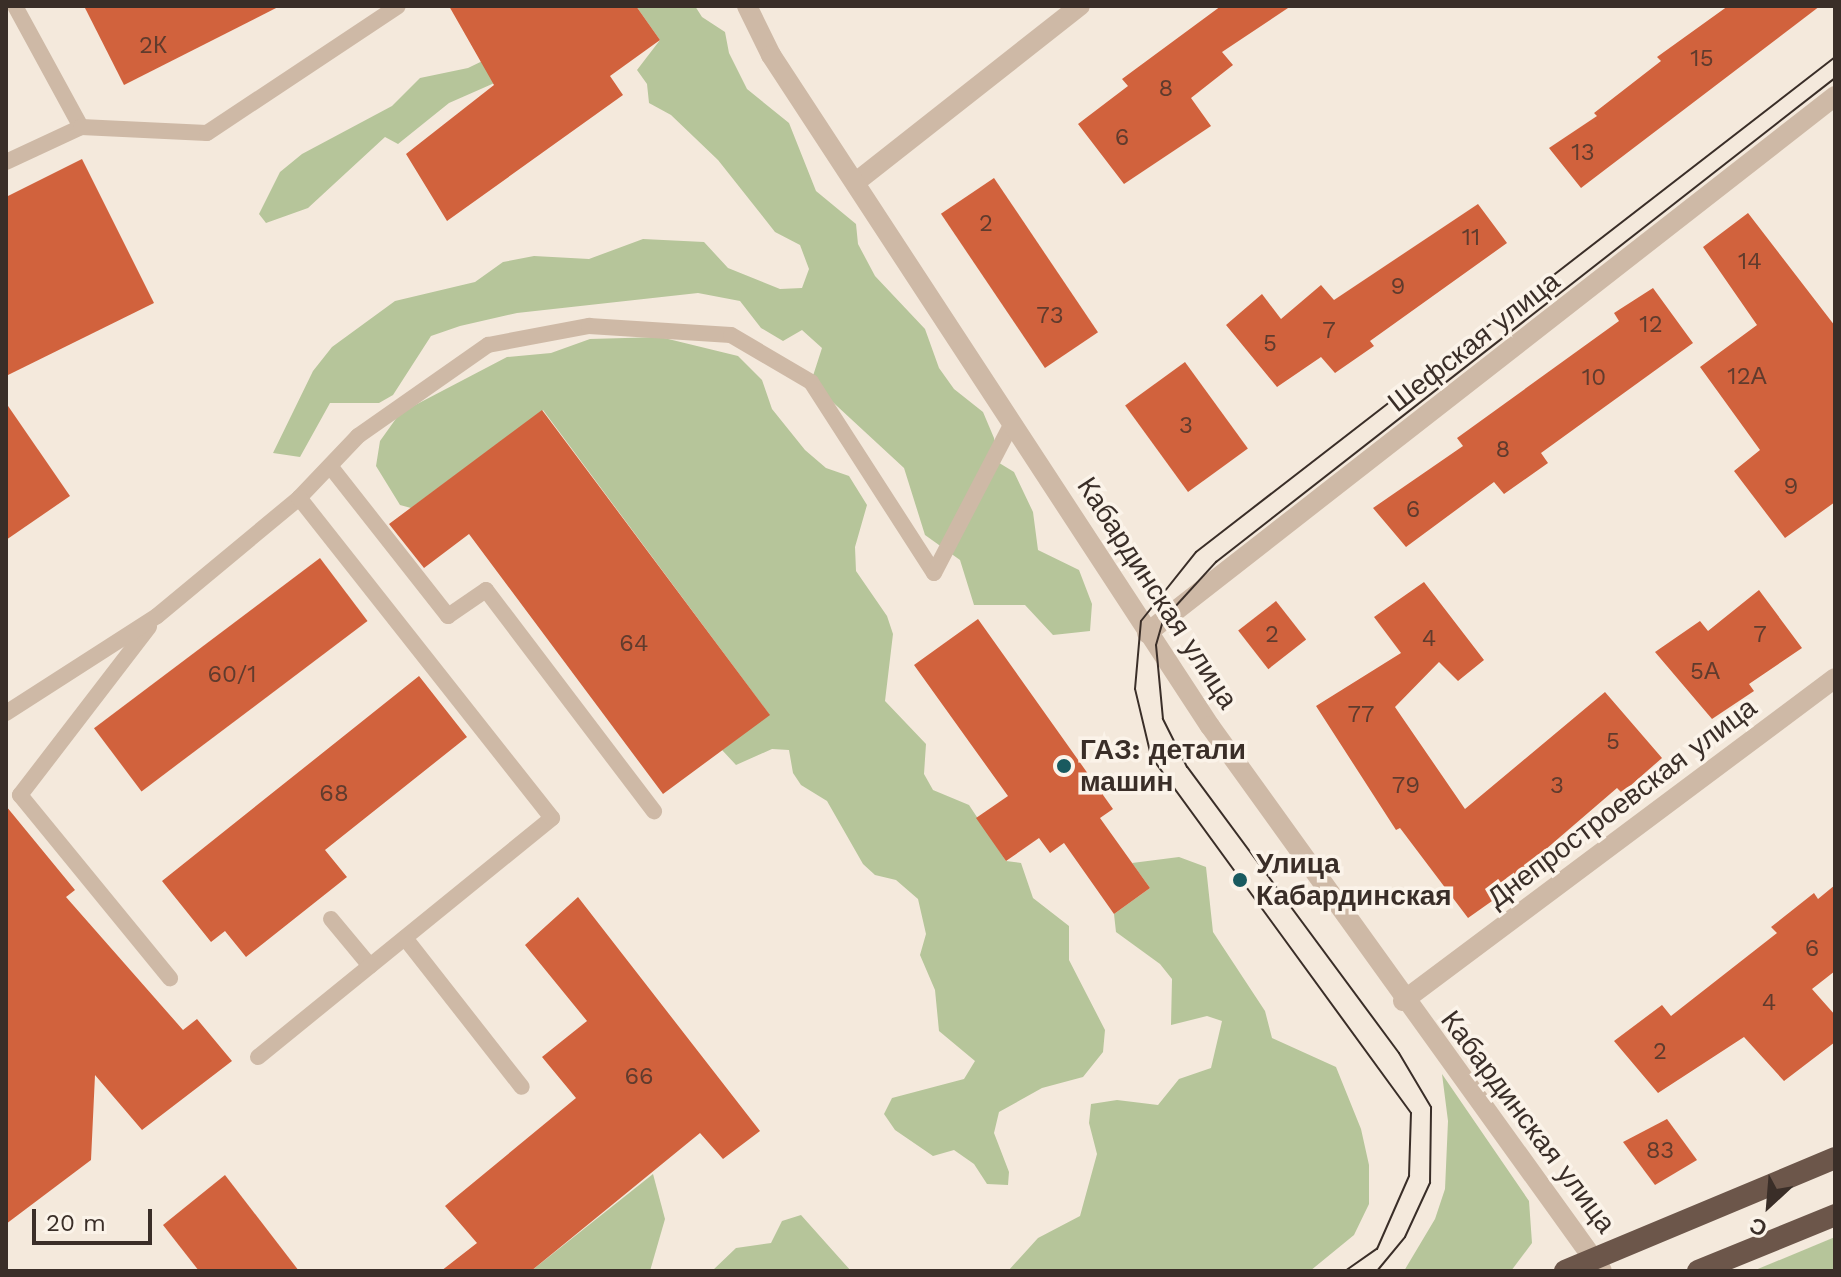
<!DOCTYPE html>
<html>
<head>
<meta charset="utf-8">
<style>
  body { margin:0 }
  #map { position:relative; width:1841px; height:1277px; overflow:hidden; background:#f4e9dc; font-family:"Work Sans",sans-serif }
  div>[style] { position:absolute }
  .green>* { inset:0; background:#b6c59a }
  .building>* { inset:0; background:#d1623d; transform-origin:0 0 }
  .service>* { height:16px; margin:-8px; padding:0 8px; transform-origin:8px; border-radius:8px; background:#ceb9a6 }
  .minor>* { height:20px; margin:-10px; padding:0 10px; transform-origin:10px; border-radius:10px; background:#ceb9a6 }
  .tertiary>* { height:20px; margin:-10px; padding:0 10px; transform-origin:10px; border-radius:10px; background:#ceb9a6 }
  .trunk>* { height:22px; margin:-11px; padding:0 11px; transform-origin:11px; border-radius:11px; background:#6c564a }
  .tram>* { height:2px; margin:-1px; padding:0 1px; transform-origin:1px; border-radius:1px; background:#3a2e28 }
  .dots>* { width:22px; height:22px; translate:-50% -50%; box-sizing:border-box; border:4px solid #fbf3e9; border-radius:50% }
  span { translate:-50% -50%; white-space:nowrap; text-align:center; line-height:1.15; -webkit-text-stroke:7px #fbf3e9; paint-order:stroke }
  .number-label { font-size:24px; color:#603b2d }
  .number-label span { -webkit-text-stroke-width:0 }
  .street-label { font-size:28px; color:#3a2e28 }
  .poi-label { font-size:28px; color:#3a2e28; font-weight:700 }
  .left { translate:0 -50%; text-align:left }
  .frame { position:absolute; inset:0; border:8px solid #3a2e28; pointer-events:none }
  .north { position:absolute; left:1729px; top:1165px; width:80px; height:80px; -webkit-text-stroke:6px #fbf3e9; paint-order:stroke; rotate:206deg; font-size:22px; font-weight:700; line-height:32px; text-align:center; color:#3a2e28 }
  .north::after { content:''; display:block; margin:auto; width:28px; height:36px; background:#3a2e28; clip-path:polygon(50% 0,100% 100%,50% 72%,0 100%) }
  .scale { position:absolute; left:32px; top:1209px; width:120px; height:36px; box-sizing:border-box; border:4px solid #3a2e28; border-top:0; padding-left:10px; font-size:24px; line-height:28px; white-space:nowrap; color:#3a2e28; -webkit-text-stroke:6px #fbf3e9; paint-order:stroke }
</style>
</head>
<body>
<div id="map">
  <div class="green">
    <div style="clip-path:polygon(636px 6px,695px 6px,702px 17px,725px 32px,729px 53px,747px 89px,789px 123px,816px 191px,856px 224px,858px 244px,875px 276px,925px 329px,939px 368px,954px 389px,983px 412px,994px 438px,996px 461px,1014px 472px,1033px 512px,1038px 550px,1079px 570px,1092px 604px,1090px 631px,1053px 635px,1025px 605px,974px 605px,960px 560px,925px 535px,904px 468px,811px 382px,822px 348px,802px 330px,783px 341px,761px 328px,740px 301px,698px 293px,517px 313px,460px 326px,431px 336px,393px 395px,379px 403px,330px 403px,300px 457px,273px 453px,313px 371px,332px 347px,395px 301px,475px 282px,503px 262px,534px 256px,589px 259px,643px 239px,704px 242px,728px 268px,780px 289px,802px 288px,809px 269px,800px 245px,775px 232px,718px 160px,671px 115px,649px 103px,647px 84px,637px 70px,660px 40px)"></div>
    <div style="clip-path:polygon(499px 53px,499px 81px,449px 103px,398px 144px,385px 137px,308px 208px,266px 223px,259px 214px,280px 172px,302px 154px,392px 106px,420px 78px,468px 68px)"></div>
    <div style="clip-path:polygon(660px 337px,738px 356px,762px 380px,772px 409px,805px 450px,826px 468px,849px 476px,867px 505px,855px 547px,856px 571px,887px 616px,893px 634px,885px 701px,926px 744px,924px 774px,933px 790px,969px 805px,1006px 861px,1021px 863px,1033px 898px,1069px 926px,1069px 960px,1105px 1030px,1103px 1052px,1083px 1077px,1042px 1088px,999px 1112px,994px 1133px,1009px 1172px,1008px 1185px,987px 1184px,974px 1164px,954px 1150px,933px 1156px,895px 1130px,884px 1114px,892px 1098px,964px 1079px,975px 1061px,939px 1031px,935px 990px,920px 955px,926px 934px,918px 899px,896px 880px,875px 875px,863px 864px,827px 801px,801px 785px,793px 773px,789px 750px,772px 749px,736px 765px,722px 750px,769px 714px,543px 410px,411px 508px,400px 505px,376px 466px,380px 441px,400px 413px,507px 357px,551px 353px,590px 339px)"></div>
    <div style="clip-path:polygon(1179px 857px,1206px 867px,1213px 932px,1265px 1011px,1272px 1038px,1336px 1067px,1361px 1129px,1369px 1165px,1369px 1204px,1354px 1235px,1310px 1271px,1008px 1271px,1038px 1238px,1080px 1216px,1097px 1154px,1089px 1123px,1091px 1104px,1117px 1100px,1158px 1105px,1179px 1079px,1211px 1068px,1222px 1021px,1207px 1016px,1171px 1025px,1172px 979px,1160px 964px,1116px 932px,1114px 914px,1150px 888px,1132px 863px)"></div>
    <div style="clip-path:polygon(1442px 1074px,1529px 1201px,1532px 1243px,1511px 1271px,1404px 1271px,1435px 1219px,1445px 1189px,1448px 1121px)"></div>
    <div style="clip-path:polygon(653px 1174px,665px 1219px,650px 1271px,531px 1271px)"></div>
    <div style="clip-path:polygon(801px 1215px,851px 1271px,712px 1271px,736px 1248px,771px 1243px,782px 1221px)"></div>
    <div style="clip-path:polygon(1835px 1237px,1835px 1271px,1753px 1271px)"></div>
  </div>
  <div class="building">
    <div style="clip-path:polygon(84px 6px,280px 6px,124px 85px)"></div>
    <div style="clip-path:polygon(449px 6px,636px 6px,660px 40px,610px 76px,623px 95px,447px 221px,406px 154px,494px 85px)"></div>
    <div style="clip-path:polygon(1221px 6px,1291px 6px,1222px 52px,1233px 65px,1191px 98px,1211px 126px,1124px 184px,1078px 124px,1128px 86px,1122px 79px)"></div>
    <div style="clip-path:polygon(1728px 6px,1820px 6px,1581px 188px,1549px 148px,1597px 116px,1594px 113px,1661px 61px,1657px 57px)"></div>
    <div style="clip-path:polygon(82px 159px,154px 303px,6px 376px,6px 197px)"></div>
    <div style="left:994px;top:178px;width:186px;height:64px;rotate:56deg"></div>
    <div style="clip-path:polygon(1478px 204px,1507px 243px,1370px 341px,1374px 346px,1335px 373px,1321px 357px,1277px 387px,1226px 325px,1262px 294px,1281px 319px,1321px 285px,1334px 300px)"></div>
    <div style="clip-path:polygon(1748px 213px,1835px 326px,1835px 502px,1785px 538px,1734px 471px,1760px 450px,1700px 367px,1757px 325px,1703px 247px)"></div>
    <div style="clip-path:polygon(1653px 288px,1693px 343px,1541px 453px,1548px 463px,1504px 494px,1494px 482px,1406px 547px,1373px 508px,1463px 446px,1457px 438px,1619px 321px,1614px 313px)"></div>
    <div style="left:1185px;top:362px;width:107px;height:74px;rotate:54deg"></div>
    <div style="clip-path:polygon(6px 403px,70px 496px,6px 540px)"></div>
    <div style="clip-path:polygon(542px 410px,770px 715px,663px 794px,469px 534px,424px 568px,389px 524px)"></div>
    <div style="left:320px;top:558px;width:79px;height:283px;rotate:53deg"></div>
    <div style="clip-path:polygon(1424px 582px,1484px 660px,1458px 681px,1439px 662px,1395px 707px,1465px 809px,1605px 692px,1662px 758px,1622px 793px,1617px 788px,1524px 868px,1529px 875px,1468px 918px,1400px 828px,1396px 830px,1316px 706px,1401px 653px,1374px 617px)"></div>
    <div style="clip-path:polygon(1759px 590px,1802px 648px,1749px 684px,1754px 691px,1712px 719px,1655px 652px,1700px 621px,1708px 631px)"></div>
    <div style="left:1276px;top:601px;width:49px;height:48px;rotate:52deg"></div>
    <div style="clip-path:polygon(978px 619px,1113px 809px,1100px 818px,1150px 888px,1114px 914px,1064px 843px,1050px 853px,1039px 838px,1006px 861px,976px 818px,1008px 796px,914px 665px)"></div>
    <div style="clip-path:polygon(419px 676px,467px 737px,325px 850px,347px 877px,246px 957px,225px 931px,211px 942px,162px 881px)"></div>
    <div style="clip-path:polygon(6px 806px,75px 890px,66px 897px,183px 1030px,197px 1019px,232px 1061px,142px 1130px,95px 1075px,91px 1160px,6px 1224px)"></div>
    <div style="clip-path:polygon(1835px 885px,1835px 971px,1812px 989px,1835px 1015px,1835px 1042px,1784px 1081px,1744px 1037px,1658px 1093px,1614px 1041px,1662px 1005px,1671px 1016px,1777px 933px,1771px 927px,1814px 893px,1818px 899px)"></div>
    <div style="clip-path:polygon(578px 897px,760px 1131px,723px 1159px,700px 1133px,531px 1271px,441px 1271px,477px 1243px,445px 1206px,576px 1098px,542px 1057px,587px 1021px,525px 945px)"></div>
    <div style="clip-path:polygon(1667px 1119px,1697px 1160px,1655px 1185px,1623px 1142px)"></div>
    <div style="clip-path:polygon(225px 1175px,299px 1271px,199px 1271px,163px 1225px)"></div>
  </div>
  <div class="service">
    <div style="left:15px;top:6px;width:138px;rotate:61.4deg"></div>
    <div style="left:6px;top:162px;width:83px;rotate:-25deg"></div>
    <div style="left:81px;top:127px;width:126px;rotate:2.7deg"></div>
    <div style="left:207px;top:133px;width:229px;rotate:-33.6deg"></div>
    <div style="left:330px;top:466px;width:191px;rotate:51.8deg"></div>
    <div style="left:448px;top:616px;width:46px;rotate:-34.4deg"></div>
    <div style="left:486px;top:590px;width:278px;rotate:52.8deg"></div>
    <div style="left:149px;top:627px;width:212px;rotate:127.5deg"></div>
    <div style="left:20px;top:795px;width:237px;rotate:50.7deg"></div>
    <div style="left:6px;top:713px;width:179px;rotate:-32.7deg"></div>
    <div style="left:157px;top:616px;width:185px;rotate:-39.7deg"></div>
    <div style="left:299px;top:498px;width:86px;rotate:-46.4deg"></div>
    <div style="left:358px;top:436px;width:159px;rotate:-35deg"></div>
    <div style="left:488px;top:345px;width:103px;rotate:-10.7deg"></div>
    <div style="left:589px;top:326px;width:142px;rotate:3.6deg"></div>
    <div style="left:731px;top:335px;width:93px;rotate:30.4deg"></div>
    <div style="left:811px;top:382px;width:227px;rotate:57.2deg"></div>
    <div style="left:934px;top:573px;width:169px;rotate:-62.5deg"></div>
    <div style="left:331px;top:919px;width:61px;rotate:50.3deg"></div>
    <div style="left:405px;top:938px;width:189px;rotate:51.9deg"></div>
    <div style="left:258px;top:1057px;width:379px;rotate:-39.1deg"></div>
    <div style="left:552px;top:818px;width:408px;rotate:-128.3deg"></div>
  </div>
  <div class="minor">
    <div style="left:856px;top:182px;width:285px;rotate:-38.2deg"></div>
    <div style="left:1147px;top:633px;width:873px;rotate:-37.97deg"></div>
    <div style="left:1403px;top:1001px;width:539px;rotate:-36.78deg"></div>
  </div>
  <div class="tertiary">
    <div style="left:747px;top:6px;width:55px;rotate:63.9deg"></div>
    <div style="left:771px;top:55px;width:802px;rotate:56.81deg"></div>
    <div style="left:1210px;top:726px;width:671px;rotate:54.27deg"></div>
  </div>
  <div class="trunk">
    <div style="left:1565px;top:1271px;width:293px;rotate:-22.7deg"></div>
    <div style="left:1698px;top:1271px;width:148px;rotate:-22.2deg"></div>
  </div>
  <div class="tram">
    <div style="left:1345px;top:1271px;width:39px;rotate:-35deg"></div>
    <div style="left:1377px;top:1249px;width:80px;rotate:-66.3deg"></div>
    <div style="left:1409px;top:1176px;width:63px;rotate:-88.2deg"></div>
    <div style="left:1411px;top:1113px;width:442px;rotate:-126.1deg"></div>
    <div style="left:1151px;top:756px;width:69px;rotate:-103.4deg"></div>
    <div style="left:1135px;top:689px;width:68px;rotate:-85deg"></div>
    <div style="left:1141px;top:621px;width:88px;rotate:-51.4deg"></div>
    <div style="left:1196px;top:552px;width:808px;rotate:-37.76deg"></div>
    <div style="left:1377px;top:1271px;width:44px;rotate:-50.5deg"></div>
    <div style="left:1405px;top:1237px;width:60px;rotate:-65.2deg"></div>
    <div style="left:1430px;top:1183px;width:76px;rotate:-89.2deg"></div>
    <div style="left:1431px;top:1107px;width:63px;rotate:-120.7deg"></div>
    <div style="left:1399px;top:1053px;width:356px;rotate:-126.5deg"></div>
    <div style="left:1187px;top:767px;width:54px;rotate:-116.6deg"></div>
    <div style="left:1163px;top:719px;width:74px;rotate:-95.4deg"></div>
    <div style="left:1156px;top:645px;width:26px;rotate:-74deg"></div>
    <div style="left:1163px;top:620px;width:79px;rotate:-47.6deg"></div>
    <div style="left:1216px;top:562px;width:786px;rotate:-38.02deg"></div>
  </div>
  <div class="dots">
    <div style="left:1064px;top:766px;background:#195a5f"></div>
    <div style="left:1240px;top:880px;background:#195a5f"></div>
  </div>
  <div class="number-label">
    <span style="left:153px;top:46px">2К</span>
    <span style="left:1702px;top:59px">15</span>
    <span style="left:1166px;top:89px">8</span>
    <span style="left:1122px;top:138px">6</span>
    <span style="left:1583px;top:153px">13</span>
    <span style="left:986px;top:224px">2</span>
    <span style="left:1471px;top:238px">11</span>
    <span style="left:1750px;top:262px">14</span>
    <span style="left:1398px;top:287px">9</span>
    <span style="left:1050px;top:316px">73</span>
    <span style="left:1651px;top:325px">12</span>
    <span style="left:1329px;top:331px">7</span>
    <span style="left:1270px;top:344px">5</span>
    <span style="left:1747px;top:377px">12А</span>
    <span style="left:1594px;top:378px">10</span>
    <span style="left:1186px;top:426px">3</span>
    <span style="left:1503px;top:450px">8</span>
    <span style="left:1791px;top:487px">9</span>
    <span style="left:1413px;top:510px">6</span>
    <span style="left:1272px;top:635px">2</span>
    <span style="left:1760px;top:635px">7</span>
    <span style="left:1429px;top:639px">4</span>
    <span style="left:634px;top:644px">64</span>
    <span style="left:1705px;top:672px">5А</span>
    <span style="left:232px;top:675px">60/1</span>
    <span style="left:1361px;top:715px">77</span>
    <span style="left:1613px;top:742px">5</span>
    <span style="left:1406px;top:786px">79</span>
    <span style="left:1557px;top:786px">3</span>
    <span style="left:334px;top:794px">68</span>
    <span style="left:1812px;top:949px">6</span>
    <span style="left:1769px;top:1003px">4</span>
    <span style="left:1660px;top:1052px">2</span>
    <span style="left:639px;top:1077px">66</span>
    <span style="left:1660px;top:1151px">83</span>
  </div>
  <div class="street-label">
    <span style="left:1474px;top:342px;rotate:-38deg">Шефская улица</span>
    <span style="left:1157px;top:593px;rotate:57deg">Кабардинская улица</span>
    <span style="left:1622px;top:803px;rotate:-37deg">Днепростроевская улица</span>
    <span style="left:1528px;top:1122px;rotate:53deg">Кабардинская улица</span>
  </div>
  <div class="poi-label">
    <span class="left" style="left:1080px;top:766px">ГАЗ: детали<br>машин</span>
    <span class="left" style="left:1256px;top:880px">Улица<br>Кабардинская</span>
  </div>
  <div class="frame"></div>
  <div class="north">С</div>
  <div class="scale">20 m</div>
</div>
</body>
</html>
